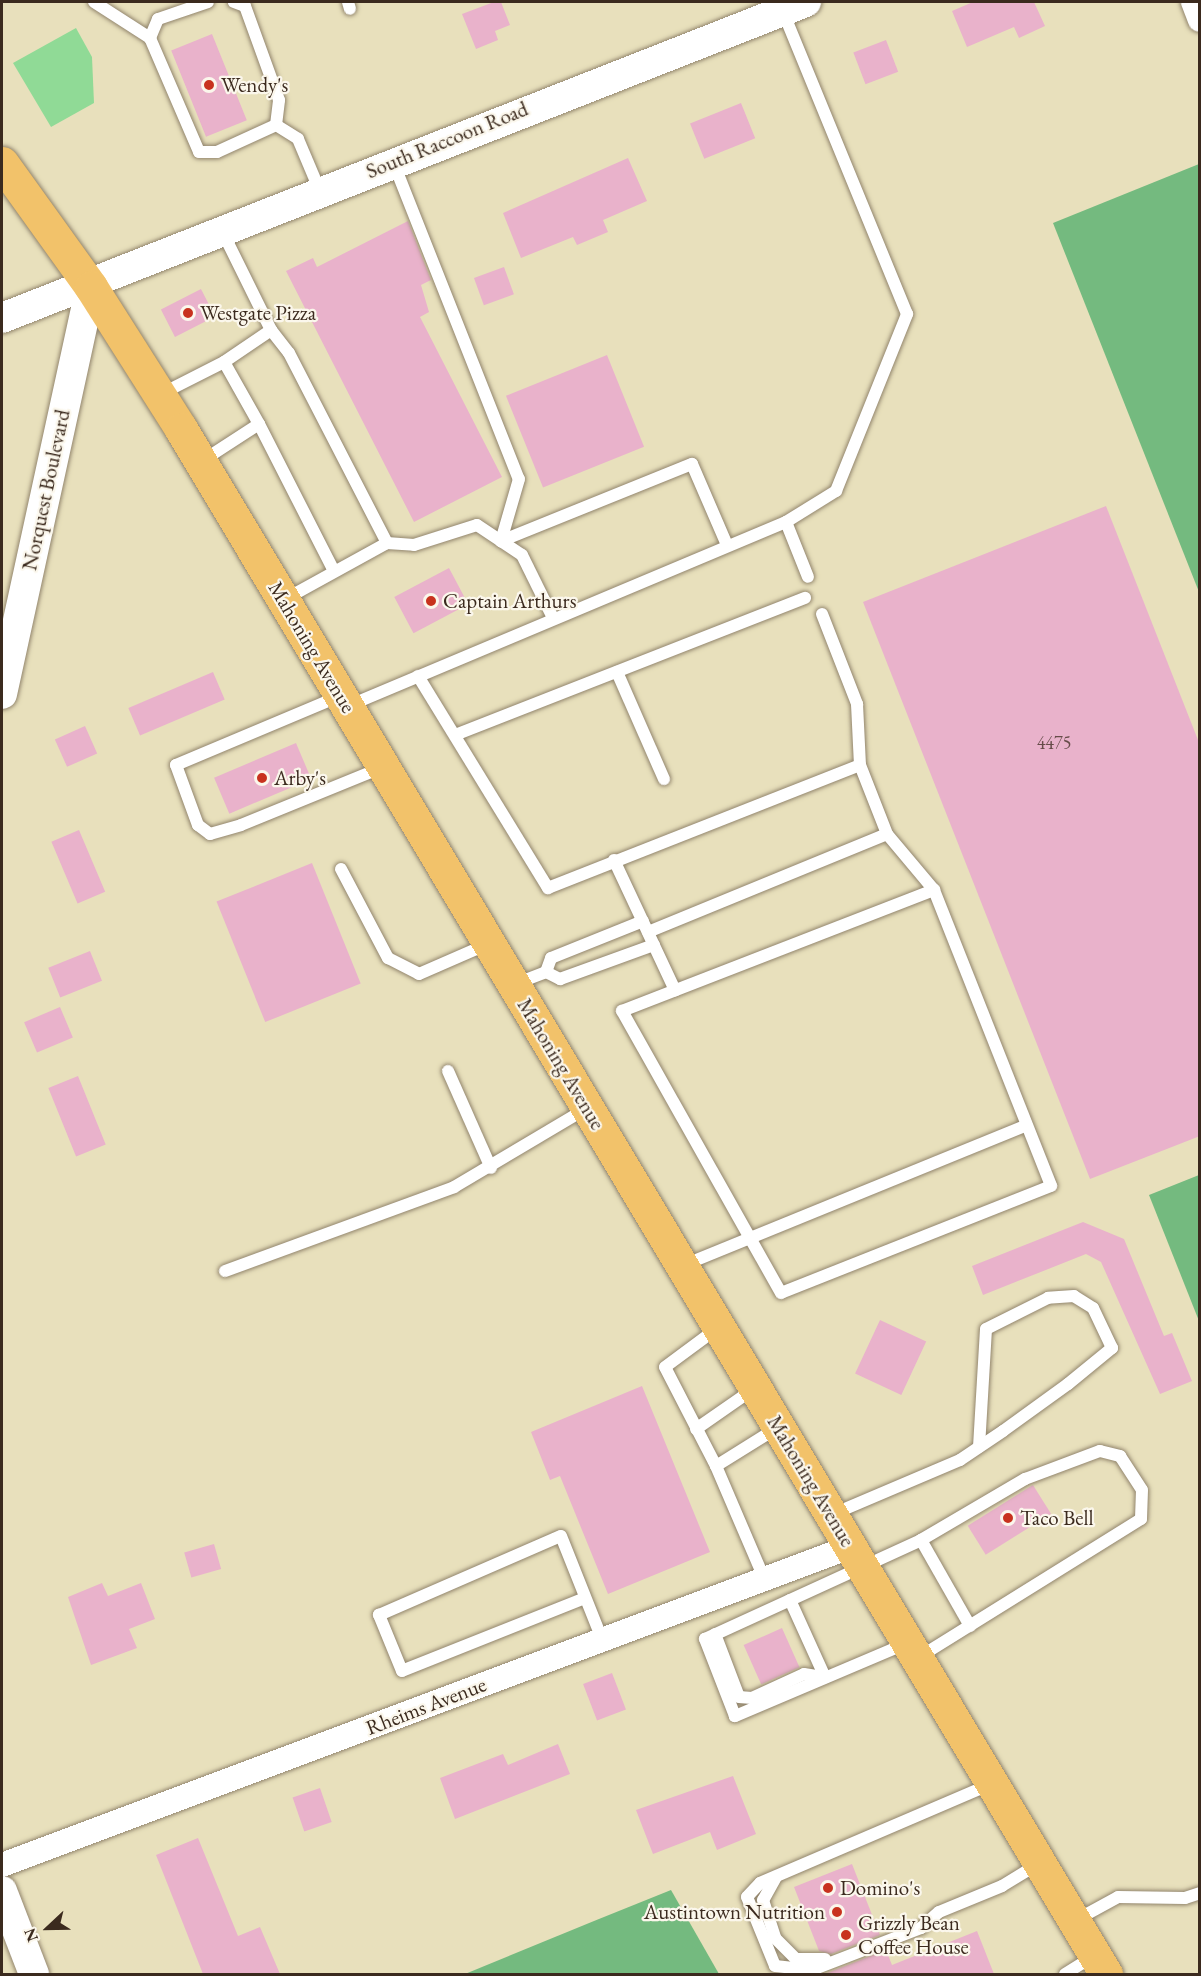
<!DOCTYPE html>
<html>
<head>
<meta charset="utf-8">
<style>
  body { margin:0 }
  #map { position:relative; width:1201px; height:1976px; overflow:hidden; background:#e8e0bc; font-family:"EB Garamond",serif }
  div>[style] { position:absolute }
  .green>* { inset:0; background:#90da96 }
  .forest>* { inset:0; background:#74ba7f }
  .building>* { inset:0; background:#e9b2cb; transform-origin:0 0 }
  .roads { filter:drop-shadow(0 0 2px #92856d) drop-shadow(0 0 2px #92856d) }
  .service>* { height:12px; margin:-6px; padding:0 6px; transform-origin:6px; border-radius:6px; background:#fff }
  .minor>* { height:24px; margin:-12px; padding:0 12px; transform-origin:12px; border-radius:12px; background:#fff }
  .tertiary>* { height:30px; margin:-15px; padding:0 15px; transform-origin:15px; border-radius:15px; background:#fff }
  .primary>* { height:33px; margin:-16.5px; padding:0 16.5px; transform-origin:16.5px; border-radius:16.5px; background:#f2c26a }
  .dots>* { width:16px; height:16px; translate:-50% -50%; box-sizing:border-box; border:3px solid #fbf7ec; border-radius:50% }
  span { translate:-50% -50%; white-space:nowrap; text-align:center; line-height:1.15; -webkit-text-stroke:4.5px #fbf7ec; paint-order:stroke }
  .number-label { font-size:18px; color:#664c49 }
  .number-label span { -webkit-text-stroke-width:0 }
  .poi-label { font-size:21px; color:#3b2a1e }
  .left { translate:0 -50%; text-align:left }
  .right { translate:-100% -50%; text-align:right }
  .street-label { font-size:21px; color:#3b2a1e }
  .frame { position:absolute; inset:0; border:3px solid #3b2a1e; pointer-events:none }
  .north { position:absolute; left:18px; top:1898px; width:60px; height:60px; -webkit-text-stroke:4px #fbf7ec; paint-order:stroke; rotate:248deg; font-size:16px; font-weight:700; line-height:24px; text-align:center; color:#3b2a1e }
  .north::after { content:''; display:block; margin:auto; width:21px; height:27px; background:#3b2a1e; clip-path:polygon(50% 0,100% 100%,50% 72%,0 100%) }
</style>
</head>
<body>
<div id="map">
  <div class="green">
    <div style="clip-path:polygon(76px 28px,92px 57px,94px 103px,51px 127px,13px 63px)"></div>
  </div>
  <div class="forest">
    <div style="clip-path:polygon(1199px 164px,1199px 592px,1053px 223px)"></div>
    <div style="clip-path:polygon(1199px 1175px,1199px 1321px,1149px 1195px)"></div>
    <div style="clip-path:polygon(671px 1890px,719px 1974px,465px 1974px,594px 1921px)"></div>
  </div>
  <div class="building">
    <div style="clip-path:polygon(494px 2px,501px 2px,510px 25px,495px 31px,498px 40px,476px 49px,462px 14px)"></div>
    <div style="clip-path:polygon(973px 2px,1034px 2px,1045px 26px,1019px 38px,1014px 27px,967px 47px,952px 11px)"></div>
    <div style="left:212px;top:34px;width:93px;height:44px;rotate:68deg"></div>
    <div style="left:886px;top:40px;width:34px;height:35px;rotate:69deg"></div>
    <div style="left:741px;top:103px;width:38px;height:55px;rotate:68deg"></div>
    <div style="clip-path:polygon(628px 158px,647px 201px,603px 220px,608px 232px,577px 245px,573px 237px,521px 258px,503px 213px)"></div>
    <div style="clip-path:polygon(408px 221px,431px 280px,421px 285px,429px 312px,420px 317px,502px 477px,414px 522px,286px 271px,313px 258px,317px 267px)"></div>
    <div style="left:504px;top:267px;width:29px;height:32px;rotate:70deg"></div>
    <div style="left:201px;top:289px;width:31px;height:45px;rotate:63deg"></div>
    <div style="left:607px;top:355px;width:99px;height:109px;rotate:68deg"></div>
    <div style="clip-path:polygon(1106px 506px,1200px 745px,1200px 1136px,1090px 1179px,863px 602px)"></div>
    <div style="left:449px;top:568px;width:41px;height:62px;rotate:62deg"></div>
    <div style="left:213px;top:672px;width:30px;height:92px;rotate:67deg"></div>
    <div style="left:85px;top:726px;width:30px;height:33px;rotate:66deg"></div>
    <div style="left:296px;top:743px;width:39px;height:89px;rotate:67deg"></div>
    <div style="left:79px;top:830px;width:67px;height:30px;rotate:67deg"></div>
    <div style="left:312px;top:863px;width:130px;height:103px;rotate:68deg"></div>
    <div style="left:90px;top:951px;width:32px;height:45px;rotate:68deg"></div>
    <div style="left:60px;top:1007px;width:33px;height:39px;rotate:67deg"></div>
    <div style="left:78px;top:1076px;width:74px;height:32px;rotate:68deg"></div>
    <div style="clip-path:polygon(1083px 1222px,1124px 1239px,1164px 1336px,1172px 1333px,1192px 1381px,1160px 1394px,1101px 1262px,1086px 1254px,983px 1295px,972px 1266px)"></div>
    <div style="left:880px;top:1320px;width:51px;height:59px;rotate:25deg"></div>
    <div style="clip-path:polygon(642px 1386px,710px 1552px,608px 1594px,560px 1476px,550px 1480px,531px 1432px)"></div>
    <div style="left:1033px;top:1485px;width:34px;height:77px;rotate:58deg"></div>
    <div style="left:214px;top:1544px;width:26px;height:31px;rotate:74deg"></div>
    <div style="clip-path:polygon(102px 1583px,108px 1596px,141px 1583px,155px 1619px,129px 1629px,137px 1648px,91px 1665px,68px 1597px)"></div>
    <div style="left:782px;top:1628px;width:43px;height:42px;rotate:66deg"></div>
    <div style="left:612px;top:1673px;width:39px;height:31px;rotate:69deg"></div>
    <div style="clip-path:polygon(558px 1744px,570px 1774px,455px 1819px,440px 1778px,503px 1754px,508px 1765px)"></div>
    <div style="clip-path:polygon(733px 1776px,756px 1834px,717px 1850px,710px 1832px,653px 1854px,636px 1810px)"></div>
    <div style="left:320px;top:1788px;width:36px;height:29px;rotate:71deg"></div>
    <div style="clip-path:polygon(198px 1838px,238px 1936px,260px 1927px,280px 1974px,203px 1974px,156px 1855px)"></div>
    <div style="clip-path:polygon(852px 1864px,880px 1935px,831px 1954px,819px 1951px,794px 1887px)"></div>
    <div style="clip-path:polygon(977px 1931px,994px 1974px,827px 1973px,886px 1950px,892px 1965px)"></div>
  </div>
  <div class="roads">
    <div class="service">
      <div style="left:94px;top:2px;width:67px;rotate:32.7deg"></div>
      <div style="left:208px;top:2px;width:53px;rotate:161.2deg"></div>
      <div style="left:158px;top:19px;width:21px;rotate:113deg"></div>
      <div style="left:150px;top:38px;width:124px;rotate:66.7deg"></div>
      <div style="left:199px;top:152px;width:18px"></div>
      <div style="left:217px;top:152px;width:65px;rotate:-24.6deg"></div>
      <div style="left:276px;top:125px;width:25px;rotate:-83deg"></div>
      <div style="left:279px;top:100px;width:100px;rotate:-109.9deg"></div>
      <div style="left:245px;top:6px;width:12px;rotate:-160deg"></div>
      <div style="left:348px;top:2px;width:7px;rotate:74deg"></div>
      <div style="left:276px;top:125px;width:26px;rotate:32deg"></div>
      <div style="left:298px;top:139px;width:56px;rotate:67.1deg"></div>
      <div style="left:394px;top:164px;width:339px;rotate:68.4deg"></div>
      <div style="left:519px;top:479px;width:65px;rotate:106.2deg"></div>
      <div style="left:271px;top:330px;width:29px;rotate:52deg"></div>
      <div style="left:289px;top:353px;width:214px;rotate:62.7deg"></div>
      <div style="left:387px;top:543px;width:116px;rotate:151.2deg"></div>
      <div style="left:161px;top:394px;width:71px;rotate:-26.9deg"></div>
      <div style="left:259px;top:424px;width:165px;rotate:63deg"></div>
      <div style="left:202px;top:461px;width:68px;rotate:-33deg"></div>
      <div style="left:259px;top:424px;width:71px;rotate:-119.4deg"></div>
      <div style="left:224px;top:362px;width:57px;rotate:-34.2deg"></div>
      <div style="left:271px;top:330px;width:110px;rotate:-116.3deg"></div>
      <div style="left:786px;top:522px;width:59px;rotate:68.2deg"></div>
      <div style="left:501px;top:541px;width:206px;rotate:-22deg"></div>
      <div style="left:692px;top:464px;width:88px;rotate:66.6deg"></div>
      <div style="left:387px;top:543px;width:27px;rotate:4deg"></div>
      <div style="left:414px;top:545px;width:66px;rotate:-17.6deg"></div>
      <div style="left:477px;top:525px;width:54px;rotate:33.7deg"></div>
      <div style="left:522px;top:555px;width:70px;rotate:63.8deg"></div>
      <div style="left:822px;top:614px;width:97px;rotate:68.7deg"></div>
      <div style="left:857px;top:704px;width:61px;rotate:87.2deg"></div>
      <div style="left:860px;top:765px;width:74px;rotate:68.6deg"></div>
      <div style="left:887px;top:834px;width:73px;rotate:50deg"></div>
      <div style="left:934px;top:890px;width:318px;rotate:68.4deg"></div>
      <div style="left:1051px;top:1186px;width:290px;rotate:158.4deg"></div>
      <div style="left:781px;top:1293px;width:324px;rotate:-119.4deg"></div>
      <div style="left:622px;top:1011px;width:335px;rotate:-21.2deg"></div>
      <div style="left:617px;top:672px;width:117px;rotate:66.3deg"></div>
      <div style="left:418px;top:676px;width:249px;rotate:58.5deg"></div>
      <div style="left:548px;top:888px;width:335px;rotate:-21.5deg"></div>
      <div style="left:340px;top:696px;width:178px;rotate:157.2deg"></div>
      <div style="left:176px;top:765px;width:64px;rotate:69.9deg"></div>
      <div style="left:198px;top:825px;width:15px;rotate:37deg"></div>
      <div style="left:210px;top:834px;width:32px;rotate:-16deg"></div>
      <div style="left:241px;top:825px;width:151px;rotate:-22.2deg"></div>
      <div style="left:348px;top:706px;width:475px;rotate:-22.8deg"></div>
      <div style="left:786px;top:522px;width:59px;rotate:-31.8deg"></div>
      <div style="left:836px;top:491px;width:191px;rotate:-68.1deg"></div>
      <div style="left:907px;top:314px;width:327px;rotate:-112.3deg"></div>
      <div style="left:455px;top:735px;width:376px;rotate:-21.4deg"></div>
      <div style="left:614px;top:860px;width:144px;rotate:64.9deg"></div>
      <div style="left:341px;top:869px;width:101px;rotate:62.2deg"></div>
      <div style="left:388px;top:958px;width:35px;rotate:27deg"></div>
      <div style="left:419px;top:974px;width:75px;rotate:-23.5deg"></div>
      <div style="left:648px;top:932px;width:258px;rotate:-22.3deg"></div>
      <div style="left:546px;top:972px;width:15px;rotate:-70deg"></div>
      <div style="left:551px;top:958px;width:99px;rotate:-21.9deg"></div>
      <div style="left:515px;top:984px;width:33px;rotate:-21deg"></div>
      <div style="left:546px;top:972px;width:16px;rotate:27deg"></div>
      <div style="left:560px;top:979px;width:100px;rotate:-19.9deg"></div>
      <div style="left:448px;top:1071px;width:106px;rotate:66.1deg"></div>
      <div style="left:684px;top:1265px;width:370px;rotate:-22.2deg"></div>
      <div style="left:225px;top:1271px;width:244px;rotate:-20.1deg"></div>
      <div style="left:454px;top:1187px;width:155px;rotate:-30.7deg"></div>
      <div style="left:696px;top:1429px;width:72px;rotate:-34.8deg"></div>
      <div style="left:716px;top:1466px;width:111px;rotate:-117.3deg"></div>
      <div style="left:665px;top:1367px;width:67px;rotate:-36.5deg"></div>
      <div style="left:833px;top:1514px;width:138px;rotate:-23deg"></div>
      <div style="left:960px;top:1460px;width:52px;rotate:-34deg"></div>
      <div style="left:1003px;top:1431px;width:80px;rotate:-35.9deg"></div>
      <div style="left:1068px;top:1384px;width:57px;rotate:-39.3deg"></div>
      <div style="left:1112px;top:1348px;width:44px;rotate:-115.4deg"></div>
      <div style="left:1093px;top:1308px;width:22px;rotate:-148deg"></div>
      <div style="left:1074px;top:1296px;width:26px;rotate:176deg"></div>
      <div style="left:1048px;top:1298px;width:69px;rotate:153.4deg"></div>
      <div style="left:986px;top:1329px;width:118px;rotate:93.4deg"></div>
      <div style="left:921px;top:1540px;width:99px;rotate:60.3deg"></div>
      <div style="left:764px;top:1578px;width:122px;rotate:-113.2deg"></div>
      <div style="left:716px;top:1466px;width:72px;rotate:-31.9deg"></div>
      <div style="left:585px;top:1598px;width:197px;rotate:158.3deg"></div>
      <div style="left:402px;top:1671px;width:61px;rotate:-112.3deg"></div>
      <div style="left:379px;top:1615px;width:198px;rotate:-23.5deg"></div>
      <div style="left:561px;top:1536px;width:111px;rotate:68.3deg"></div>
      <div style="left:790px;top:1600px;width:85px;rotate:65.6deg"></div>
      <div style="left:715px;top:1634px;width:67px;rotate:69.1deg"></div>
      <div style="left:739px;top:1697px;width:13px;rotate:4deg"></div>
      <div style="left:752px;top:1698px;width:57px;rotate:-24.8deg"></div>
      <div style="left:804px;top:1674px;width:20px;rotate:9deg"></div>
      <div style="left:905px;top:1644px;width:185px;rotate:157deg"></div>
      <div style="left:735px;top:1716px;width:83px;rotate:-111.3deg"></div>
      <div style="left:705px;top:1639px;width:238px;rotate:-24.6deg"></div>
      <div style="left:921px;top:1540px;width:121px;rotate:-30.4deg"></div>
      <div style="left:1025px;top:1479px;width:80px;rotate:-20.5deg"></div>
      <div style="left:1100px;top:1451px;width:21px;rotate:14deg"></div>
      <div style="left:1120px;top:1456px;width:40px;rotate:57.1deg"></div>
      <div style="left:1142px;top:1490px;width:29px;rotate:92deg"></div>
      <div style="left:1141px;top:1519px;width:263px;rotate:148.1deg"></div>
      <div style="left:991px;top:1784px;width:251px;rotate:156.8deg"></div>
      <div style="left:760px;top:1883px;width:19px;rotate:133deg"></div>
      <div style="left:747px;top:1897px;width:74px;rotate:67.9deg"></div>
      <div style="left:775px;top:1966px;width:37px;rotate:6deg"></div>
      <div style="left:812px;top:1970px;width:117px;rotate:-21.1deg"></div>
      <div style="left:921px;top:1928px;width:24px;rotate:-42deg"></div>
      <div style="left:939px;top:1912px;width:68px;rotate:-22.4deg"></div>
      <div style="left:1002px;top:1886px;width:42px;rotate:-31.4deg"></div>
      <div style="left:776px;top:1877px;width:26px;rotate:119deg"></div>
      <div style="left:763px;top:1900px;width:40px;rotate:72deg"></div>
      <div style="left:775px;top:1938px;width:30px;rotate:45deg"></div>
      <div style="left:796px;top:1959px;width:29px"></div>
      <div style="left:1076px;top:1920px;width:48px;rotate:-28.7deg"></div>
      <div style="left:1118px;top:1897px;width:67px;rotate:0.9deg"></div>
      <div style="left:1185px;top:1898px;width:16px;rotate:-18deg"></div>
      <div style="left:1065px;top:1974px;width:34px;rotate:-32deg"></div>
    </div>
    <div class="minor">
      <div style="left:1193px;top:2px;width:19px;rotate:69deg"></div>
      <div style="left:2px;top:1865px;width:906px;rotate:-20.56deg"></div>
    </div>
    <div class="tertiary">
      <div style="left:2px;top:318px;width:864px;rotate:-21.46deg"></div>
      <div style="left:2px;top:694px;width:417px;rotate:-77.7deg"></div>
      <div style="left:2px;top:1891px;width:89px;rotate:68.9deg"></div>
    </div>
    <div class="primary">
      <div style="left:2px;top:163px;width:153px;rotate:54.3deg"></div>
      <div style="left:91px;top:287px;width:168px;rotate:57.6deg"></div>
      <div style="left:181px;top:429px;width:1801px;rotate:59.09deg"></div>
    </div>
  </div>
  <div class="dots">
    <div style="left:209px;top:85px;background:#c8321e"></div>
    <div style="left:188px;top:313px;background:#c8321e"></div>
    <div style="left:431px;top:601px;background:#c8321e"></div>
    <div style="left:262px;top:778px;background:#c8321e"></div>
    <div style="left:1008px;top:1518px;background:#c8321e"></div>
    <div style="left:828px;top:1888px;background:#c8321e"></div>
    <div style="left:837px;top:1912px;background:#c8321e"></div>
    <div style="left:846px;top:1935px;background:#c8321e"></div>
  </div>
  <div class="number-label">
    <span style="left:1054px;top:743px">4475</span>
  </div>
  <div class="poi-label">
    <span class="left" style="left:221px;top:85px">Wendy's</span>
    <span class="left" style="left:200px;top:313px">Westgate Pizza</span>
    <span class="left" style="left:443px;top:601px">Captain Arthurs</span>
    <span class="left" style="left:274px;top:778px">Arby's</span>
    <span class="left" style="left:1020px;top:1518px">Taco Bell</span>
    <span class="left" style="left:840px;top:1888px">Domino's</span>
    <span class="right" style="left:825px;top:1912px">Austintown Nutrition</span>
    <span class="left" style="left:858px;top:1935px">Grizzly Bean<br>Coffee House</span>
  </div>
  <div class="street-label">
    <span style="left:447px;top:140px;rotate:-22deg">South Raccoon Road</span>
    <span style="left:46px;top:490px;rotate:-78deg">Norquest Boulevard</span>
    <span style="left:312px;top:647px;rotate:59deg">Mahoning Avenue</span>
    <span style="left:561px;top:1064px;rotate:59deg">Mahoning Avenue</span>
    <span style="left:811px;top:1481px;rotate:59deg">Mahoning Avenue</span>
    <span style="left:426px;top:1706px;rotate:-21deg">Rheims Avenue</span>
  </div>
  <div class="frame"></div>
  <div class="north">N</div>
</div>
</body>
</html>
